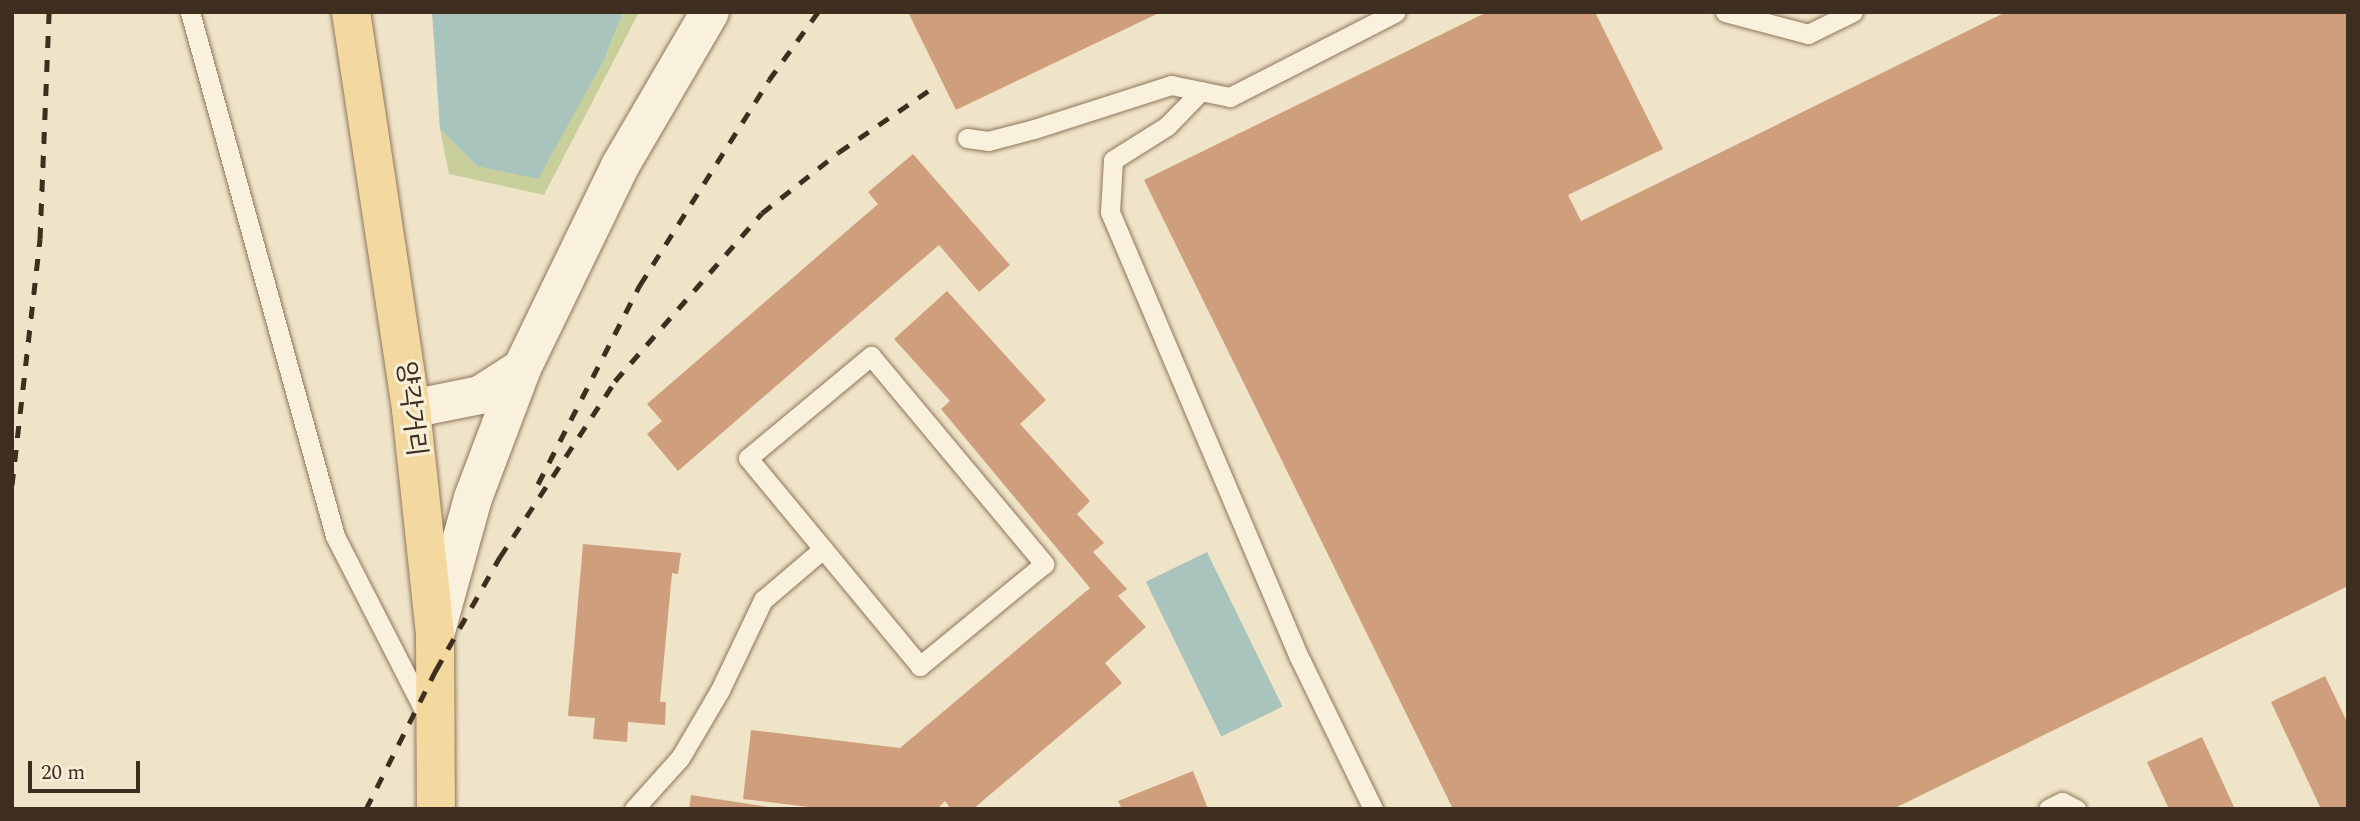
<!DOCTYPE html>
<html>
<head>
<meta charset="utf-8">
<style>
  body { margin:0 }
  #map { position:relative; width:2360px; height:821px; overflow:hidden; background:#f0e4c8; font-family:Spectral,"Noto Sans KR",serif }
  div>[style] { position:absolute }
  .green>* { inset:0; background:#c9cf9b }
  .water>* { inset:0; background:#a9c4bc; transform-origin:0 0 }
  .building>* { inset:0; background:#cf9f7d }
  .roads { filter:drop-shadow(0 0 2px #8d765c) drop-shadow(0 0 2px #8d765c) }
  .lane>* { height:19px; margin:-9.5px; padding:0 9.5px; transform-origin:9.5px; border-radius:9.5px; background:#faf1dc }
  .secondary>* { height:38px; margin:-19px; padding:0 19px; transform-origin:19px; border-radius:19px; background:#faf1dc }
  .primary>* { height:38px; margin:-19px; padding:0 19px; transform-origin:19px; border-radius:19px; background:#f3d9a0 }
  .rail>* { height:5px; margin-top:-2.5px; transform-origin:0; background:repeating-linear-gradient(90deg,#3d2e20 0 12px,transparent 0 24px) }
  span { translate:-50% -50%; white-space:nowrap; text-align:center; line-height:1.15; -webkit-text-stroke:6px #f7eed8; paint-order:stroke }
  .street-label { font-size:26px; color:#3d2e20 }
  .frame { position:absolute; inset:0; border:14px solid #3d2e20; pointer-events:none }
  .scale { position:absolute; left:28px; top:761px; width:112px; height:32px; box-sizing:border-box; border:4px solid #3d2e20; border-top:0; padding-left:9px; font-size:21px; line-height:24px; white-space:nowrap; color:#3d2e20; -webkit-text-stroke:5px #f7eed8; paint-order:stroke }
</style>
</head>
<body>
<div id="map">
  <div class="green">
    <div style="clip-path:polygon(623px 12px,639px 12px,544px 195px,449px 174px,440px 129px,477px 166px,604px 60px)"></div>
  </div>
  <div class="water">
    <div style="clip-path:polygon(432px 12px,623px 12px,604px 60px,538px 179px,477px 166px,440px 129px)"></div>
    <div style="left:1207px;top:552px;width:172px;height:68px;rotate:64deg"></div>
  </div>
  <div class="building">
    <div style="clip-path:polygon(908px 12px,1161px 12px,956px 110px)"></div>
    <div style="clip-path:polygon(1487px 12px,1595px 12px,1663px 149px,1568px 195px,1581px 221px,2006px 12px,2348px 12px,2348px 586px,1893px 809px,1453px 809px,1144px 180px)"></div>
    <div style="clip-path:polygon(913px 154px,1010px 265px,979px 292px,939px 245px,678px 471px,647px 434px,662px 421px,647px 404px,878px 204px,868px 192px)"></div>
    <div style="clip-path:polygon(947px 291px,1046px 400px,1020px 424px,1090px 501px,1077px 514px,1104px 543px,1093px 552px,1127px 589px,1118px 596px,1146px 627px,1105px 663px,1122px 683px,973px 809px,951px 809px,945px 801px,937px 809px,825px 809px,743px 799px,751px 730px,900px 748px,1090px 588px,941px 409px,950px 401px,894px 339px)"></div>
    <div style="clip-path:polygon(583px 544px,681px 553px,678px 574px,672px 573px,660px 702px,666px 702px,665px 725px,628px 722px,627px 742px,593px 739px,595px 718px,568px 716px)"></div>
    <div style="clip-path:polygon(2325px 676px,2348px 724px,2348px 809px,2321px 809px,2271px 702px)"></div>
    <div style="clip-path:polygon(2202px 737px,2235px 809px,2169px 809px,2147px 762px)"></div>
    <div style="clip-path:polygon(1193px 771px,1208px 809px,1122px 809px,1118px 801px)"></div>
    <div style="clip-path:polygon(691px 795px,769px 807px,769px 809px,689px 809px)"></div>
  </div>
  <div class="roads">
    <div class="lane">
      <div style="left:190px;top:12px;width:544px;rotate:74.53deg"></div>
      <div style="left:335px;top:536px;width:202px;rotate:62.9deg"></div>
      <div style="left:1725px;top:12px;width:86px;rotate:14.8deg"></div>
      <div style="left:1808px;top:34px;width:50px;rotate:-26.1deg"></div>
      <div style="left:1201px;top:91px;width:49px;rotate:134.2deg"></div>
      <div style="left:1167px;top:126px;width:64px;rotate:147.8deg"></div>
      <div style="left:1113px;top:160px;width:52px;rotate:93.3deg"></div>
      <div style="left:1110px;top:212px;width:483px;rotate:67deg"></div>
      <div style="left:1299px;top:657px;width:169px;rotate:64deg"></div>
      <div style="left:967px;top:138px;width:21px;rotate:8deg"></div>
      <div style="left:988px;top:141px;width:48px;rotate:-14.6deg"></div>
      <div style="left:1034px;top:129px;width:144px;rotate:-17.8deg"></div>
      <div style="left:1171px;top:85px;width:60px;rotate:11.5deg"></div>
      <div style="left:1230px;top:97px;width:186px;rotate:-27.1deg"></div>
      <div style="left:871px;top:356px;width:271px;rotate:50.2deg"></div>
      <div style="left:1044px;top:564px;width:161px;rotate:140.6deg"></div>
      <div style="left:920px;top:666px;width:270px;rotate:-129.6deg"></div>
      <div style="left:748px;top:458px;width:160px;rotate:-39.7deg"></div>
      <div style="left:634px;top:809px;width:69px;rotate:-48deg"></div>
      <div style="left:680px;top:758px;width:79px;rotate:-59.5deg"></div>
      <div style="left:720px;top:690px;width:100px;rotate:-64.5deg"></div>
      <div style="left:763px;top:600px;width:79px;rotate:-40.4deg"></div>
      <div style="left:2048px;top:809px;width:16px;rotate:-27deg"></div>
      <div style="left:2062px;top:802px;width:16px;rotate:27deg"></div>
    </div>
    <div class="secondary">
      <div style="left:411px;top:409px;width:70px;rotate:-11.5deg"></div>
      <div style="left:480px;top:395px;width:50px;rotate:-32.7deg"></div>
      <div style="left:435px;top:635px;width:142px;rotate:-74.5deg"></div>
      <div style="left:473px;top:498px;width:139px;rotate:-69.3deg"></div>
      <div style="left:522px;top:368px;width:225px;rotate:-64.1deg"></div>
      <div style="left:620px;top:166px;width:178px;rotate:-59.7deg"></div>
    </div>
    <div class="primary">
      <div style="left:351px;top:12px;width:402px;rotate:81.4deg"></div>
      <div style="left:411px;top:409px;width:227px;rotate:83.9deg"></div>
      <div style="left:435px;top:635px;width:174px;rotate:89.7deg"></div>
    </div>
  </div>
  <div class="rail">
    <div style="left:538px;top:484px;width:224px;rotate:-62.9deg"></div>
    <div style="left:640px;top:285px;width:242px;rotate:-57.8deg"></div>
    <div style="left:769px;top:80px;width:84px;rotate:-54.2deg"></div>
    <div style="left:12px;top:485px;width:248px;rotate:-83.5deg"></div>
    <div style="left:40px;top:239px;width:227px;rotate:-87.7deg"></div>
    <div style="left:366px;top:809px;width:156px;rotate:-63.3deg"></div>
    <div style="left:436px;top:670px;width:130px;rotate:-60.5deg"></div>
    <div style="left:500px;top:557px;width:210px;rotate:-56.8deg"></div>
    <div style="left:615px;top:381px;width:223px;rotate:-48.8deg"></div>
    <div style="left:762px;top:213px;width:98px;rotate:-38.4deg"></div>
    <div style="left:839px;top:152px;width:115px;rotate:-34.4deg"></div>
  </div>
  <div class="street-label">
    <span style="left:410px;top:409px;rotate:83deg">양각거리</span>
  </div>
  <div class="frame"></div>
  <div class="scale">20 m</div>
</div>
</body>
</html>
